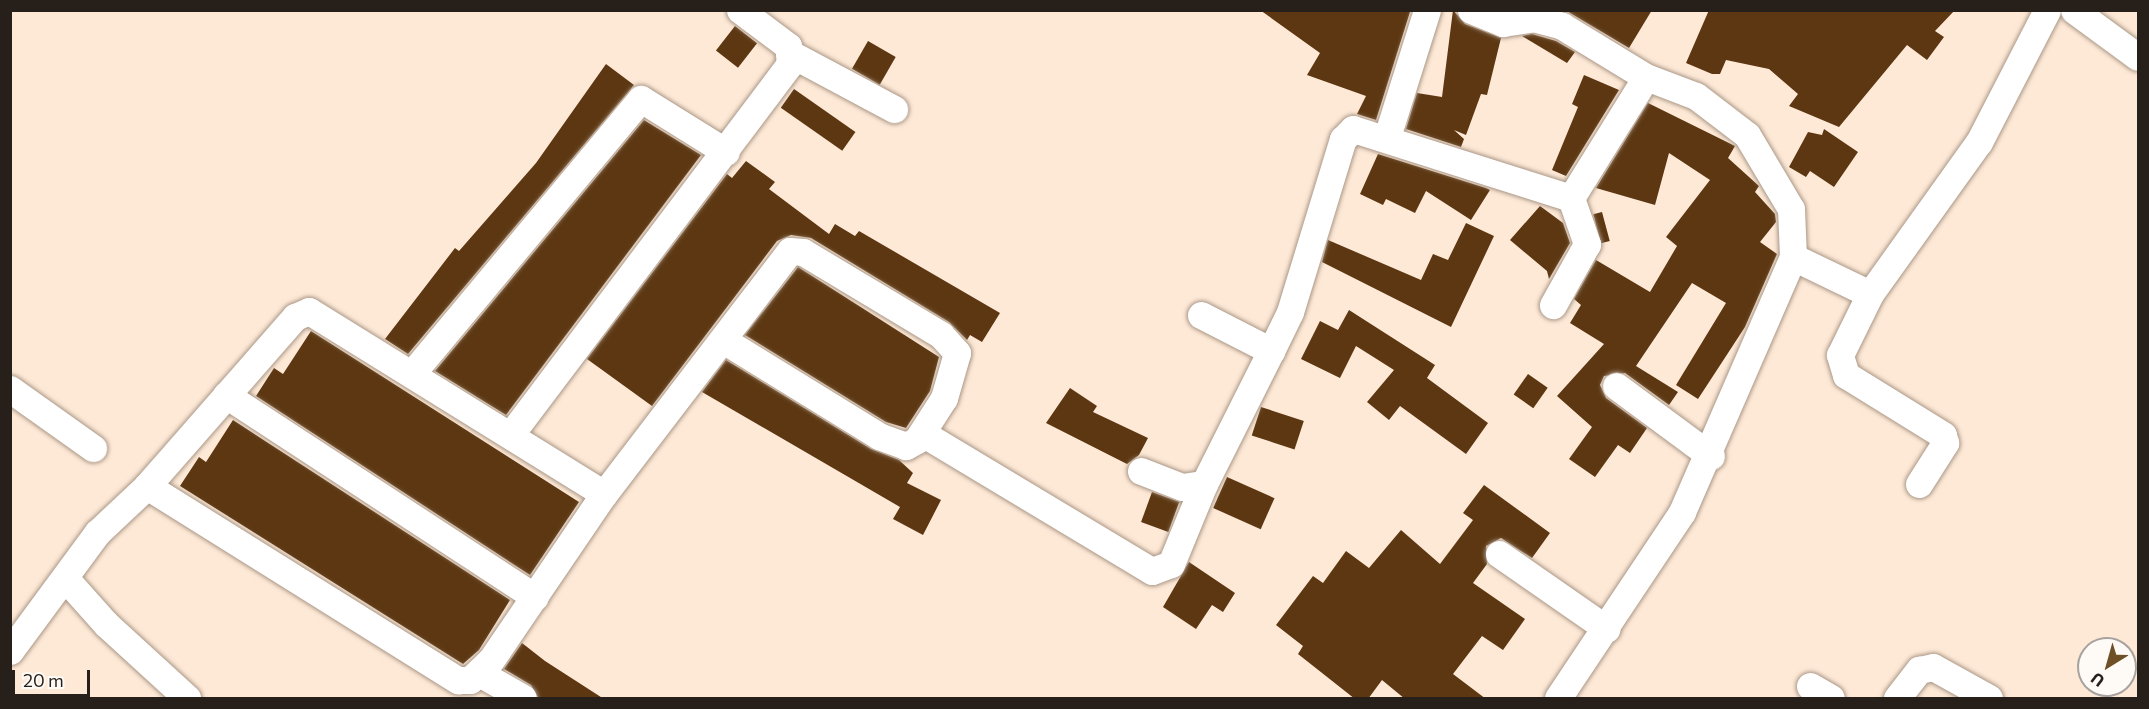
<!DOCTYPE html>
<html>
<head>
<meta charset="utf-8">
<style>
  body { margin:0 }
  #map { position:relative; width:2149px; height:709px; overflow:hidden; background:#fee9d7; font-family:Commissioner,sans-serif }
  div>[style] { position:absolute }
  .building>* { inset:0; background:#5c3712; transform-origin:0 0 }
  .roads { filter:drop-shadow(0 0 2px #aa9786) drop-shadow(0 0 2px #aa9786) }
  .street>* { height:27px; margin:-13.5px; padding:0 13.5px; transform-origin:13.5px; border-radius:13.5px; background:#fff }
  span { translate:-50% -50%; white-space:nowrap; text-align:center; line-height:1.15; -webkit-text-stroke:6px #fefaf6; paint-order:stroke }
  .frame { position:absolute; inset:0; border:12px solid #271f19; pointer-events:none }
  .north { position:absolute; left:2077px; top:637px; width:60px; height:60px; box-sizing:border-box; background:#fefaf6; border:2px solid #a8a29e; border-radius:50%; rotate:217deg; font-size:16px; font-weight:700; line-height:24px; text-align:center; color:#271f19 }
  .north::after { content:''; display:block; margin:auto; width:21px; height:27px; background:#6f4f25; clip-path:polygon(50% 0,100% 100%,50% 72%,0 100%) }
  .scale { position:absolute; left:12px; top:670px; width:78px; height:27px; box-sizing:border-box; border:3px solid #271f19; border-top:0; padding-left:8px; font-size:18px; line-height:21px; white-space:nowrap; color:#271f19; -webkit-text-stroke:4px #fefaf6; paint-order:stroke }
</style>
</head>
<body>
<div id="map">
  <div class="building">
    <div style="clip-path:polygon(1260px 10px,1410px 12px,1376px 120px,1357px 114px,1366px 96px,1307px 75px,1320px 53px)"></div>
    <div style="clip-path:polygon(1453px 10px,1465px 24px,1501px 38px,1487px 95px,1481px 94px,1466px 135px,1454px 130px,1464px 139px,1461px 147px,1406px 129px,1417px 93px,1442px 97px)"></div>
    <div style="clip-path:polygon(1565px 10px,1652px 10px,1629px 48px)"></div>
    <div style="clip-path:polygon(1709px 10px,1955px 10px,1935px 31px,1944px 37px,1927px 60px,1907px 45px,1839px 127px,1789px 106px,1798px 94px,1769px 69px,1726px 60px,1720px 74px,1712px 74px,1686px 63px)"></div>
    <div style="left:735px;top:26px;width:28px;height:31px;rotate:38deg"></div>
    <div style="clip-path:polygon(1532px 34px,1556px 41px,1575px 52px,1567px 63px,1522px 36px)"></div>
    <div style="left:868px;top:41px;width:32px;height:32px;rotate:30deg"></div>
    <div style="clip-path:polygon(606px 64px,634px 85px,408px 354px,385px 339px,455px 248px,459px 251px,536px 163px)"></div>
    <div style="clip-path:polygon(1584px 75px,1619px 90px,1566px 176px,1552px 170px,1578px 107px,1572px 104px)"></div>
    <div style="left:794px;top:89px;width:75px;height:23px;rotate:35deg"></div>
    <div style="clip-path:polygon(1648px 103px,1735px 146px,1728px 158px,1759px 186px,1755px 192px,1775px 214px,1776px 222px,1760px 242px,1777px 254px,1745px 327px,1698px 399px,1676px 385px,1726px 303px,1692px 283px,1636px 366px,1678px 392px,1669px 405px,1625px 373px,1604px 376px,1600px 385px,1606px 398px,1647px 428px,1630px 453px,1618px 445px,1595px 477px,1569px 459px,1592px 427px,1557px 396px,1604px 344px,1570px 323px,1581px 305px,1574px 299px,1596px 260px,1650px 292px,1677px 246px,1666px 237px,1710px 180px,1669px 153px,1655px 205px,1596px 188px)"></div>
    <div style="clip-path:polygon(644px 120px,701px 155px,506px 415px,435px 371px)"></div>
    <div style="clip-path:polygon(1824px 129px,1858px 152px,1834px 187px,1810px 171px,1806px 177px,1789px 167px,1808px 132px,1822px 135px)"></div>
    <div style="clip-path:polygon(1378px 154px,1486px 188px,1490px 190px,1471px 220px,1426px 191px,1415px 213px,1386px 199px,1383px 205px,1360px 194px)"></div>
    <div style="clip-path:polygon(746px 161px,775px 182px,769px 189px,829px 234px,835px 224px,855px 236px,859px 231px,1000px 313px,982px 342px,970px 335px,967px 340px,949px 322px,811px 238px,791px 235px,777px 241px,652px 406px,587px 359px,727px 174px,732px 178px)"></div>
    <div style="clip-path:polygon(1540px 206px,1563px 223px,1570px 243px,1549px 279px,1547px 271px,1510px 240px)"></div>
    <div style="left:1602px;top:212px;width:30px;height:9px;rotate:75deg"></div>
    <div style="clip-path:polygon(1466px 223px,1494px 236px,1451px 327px,1322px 262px,1328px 240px,1421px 280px,1433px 254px,1448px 260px)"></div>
    <div style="clip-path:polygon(798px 267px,939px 357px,930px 391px,906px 428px,886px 422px,745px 335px)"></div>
    <div style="clip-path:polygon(1349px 310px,1435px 365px,1427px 378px,1488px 423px,1466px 454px,1400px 406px,1389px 420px,1367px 402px,1394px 370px,1356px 346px,1340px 378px,1301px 359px,1320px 321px,1338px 330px)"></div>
    <div style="clip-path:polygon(311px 331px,579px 502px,530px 575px,256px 396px,274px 368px,283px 374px)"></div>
    <div style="clip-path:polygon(726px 360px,871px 449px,899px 460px,913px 473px,907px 483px,941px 500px,923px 535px,893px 519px,900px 507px,702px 392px)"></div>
    <div style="left:1528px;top:374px;width:24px;height:25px;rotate:35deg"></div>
    <div style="clip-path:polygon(1070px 388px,1097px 406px,1093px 412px,1148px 438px,1139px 455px,1127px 464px,1046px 423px)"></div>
    <div style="left:1261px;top:407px;width:45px;height:30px;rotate:18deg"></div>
    <div style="clip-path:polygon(233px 420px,510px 600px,479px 650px,463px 664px,180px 486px,199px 457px,206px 462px)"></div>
    <div style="left:1227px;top:477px;width:52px;height:34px;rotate:24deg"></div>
    <div style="clip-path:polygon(1484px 485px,1550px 533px,1532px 558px,1501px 538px,1486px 546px,1487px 564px,1473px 583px,1525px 619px,1503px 650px,1482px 636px,1453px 674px,1486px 699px,1405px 699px,1382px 680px,1368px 699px,1355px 699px,1298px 654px,1303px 646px,1276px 625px,1313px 576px,1323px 583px,1346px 551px,1369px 568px,1401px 530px,1440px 564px,1473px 520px,1463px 513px)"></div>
    <div style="left:1152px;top:492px;width:29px;height:32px;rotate:20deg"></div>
    <div style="clip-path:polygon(1189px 562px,1235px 593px,1223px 612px,1212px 605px,1196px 629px,1163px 607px)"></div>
    <div style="clip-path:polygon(522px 643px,545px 661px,604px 699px,539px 699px,531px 685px,504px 669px)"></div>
  </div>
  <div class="roads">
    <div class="street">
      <div style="left:1471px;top:10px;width:35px;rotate:22deg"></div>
      <div style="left:1503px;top:23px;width:30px;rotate:-9deg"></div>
      <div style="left:1533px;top:18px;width:30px;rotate:15deg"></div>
      <div style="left:1562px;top:26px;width:98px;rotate:31.3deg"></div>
      <div style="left:1646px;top:77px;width:53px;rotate:20.8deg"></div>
      <div style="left:1696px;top:96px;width:64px;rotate:37.4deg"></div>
      <div style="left:1747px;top:135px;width:86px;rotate:59.3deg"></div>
      <div style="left:1791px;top:209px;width:48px;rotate:87.6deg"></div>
      <div style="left:1793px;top:257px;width:85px;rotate:25.7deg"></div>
      <div style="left:2074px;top:10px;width:79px;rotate:36.3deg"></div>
      <div style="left:791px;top:54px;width:117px;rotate:28.1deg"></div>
      <div style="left:1387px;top:137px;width:133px;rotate:-72.5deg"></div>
      <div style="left:1571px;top:198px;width:142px;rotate:-58.2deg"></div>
      <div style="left:1201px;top:315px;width:79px;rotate:27.2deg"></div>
      <div style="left:1271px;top:351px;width:43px;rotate:-64deg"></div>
      <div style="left:1290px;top:312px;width:181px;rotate:-73deg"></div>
      <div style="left:1343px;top:139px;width:14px;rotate:-45deg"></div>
      <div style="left:1353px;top:129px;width:229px;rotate:17.6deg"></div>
      <div style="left:1571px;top:198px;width:49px;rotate:70.8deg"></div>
      <div style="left:1587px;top:244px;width:70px;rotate:119.1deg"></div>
      <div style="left:414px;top:371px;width:354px;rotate:-50.2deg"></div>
      <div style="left:641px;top:99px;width:100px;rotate:31.9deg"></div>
      <div style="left:1616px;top:386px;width:118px;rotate:36.4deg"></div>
      <div style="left:10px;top:389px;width:102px;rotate:35.4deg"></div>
      <div style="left:226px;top:395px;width:369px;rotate:33.2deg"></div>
      <div style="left:922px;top:433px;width:268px;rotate:31deg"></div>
      <div style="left:1152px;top:571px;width:20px;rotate:-20deg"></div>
      <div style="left:1171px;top:564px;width:87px;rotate:-67.6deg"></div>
      <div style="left:511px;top:434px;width:463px;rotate:-53deg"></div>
      <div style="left:790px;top:64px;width:18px;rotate:-96deg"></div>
      <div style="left:788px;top:46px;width:60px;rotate:-143.1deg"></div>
      <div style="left:1141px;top:471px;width:44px;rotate:21.3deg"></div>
      <div style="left:1182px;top:487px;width:22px;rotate:-8deg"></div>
      <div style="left:1204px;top:484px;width:149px;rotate:-63.3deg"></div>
      <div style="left:1919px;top:484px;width:49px;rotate:-57.6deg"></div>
      <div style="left:1945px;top:443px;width:8px;rotate:-104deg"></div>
      <div style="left:1943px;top:435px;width:114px;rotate:-148.3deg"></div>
      <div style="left:1846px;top:375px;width:21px;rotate:-107deg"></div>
      <div style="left:1840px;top:355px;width:68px;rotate:-63.8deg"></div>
      <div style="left:1870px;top:294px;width:187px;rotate:-54.4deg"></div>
      <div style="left:1979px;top:142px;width:148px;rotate:-62.7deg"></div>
      <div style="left:147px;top:486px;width:367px;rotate:32deg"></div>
      <div style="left:458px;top:680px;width:12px"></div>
      <div style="left:470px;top:680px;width:29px;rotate:-44deg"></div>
      <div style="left:491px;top:660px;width:201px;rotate:-55.8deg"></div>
      <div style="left:604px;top:494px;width:306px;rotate:-52.6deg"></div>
      <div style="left:790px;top:251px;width:13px;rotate:4deg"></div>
      <div style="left:803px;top:252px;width:161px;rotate:31deg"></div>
      <div style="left:941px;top:335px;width:24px;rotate:48deg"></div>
      <div style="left:957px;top:353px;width:47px;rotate:106.1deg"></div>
      <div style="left:944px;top:398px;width:50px;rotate:122.7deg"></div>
      <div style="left:917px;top:440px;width:13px;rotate:151deg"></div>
      <div style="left:906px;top:446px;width:29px;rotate:-160deg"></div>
      <div style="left:879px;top:436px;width:183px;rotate:-148.4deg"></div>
      <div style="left:1499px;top:554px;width:131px;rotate:34.8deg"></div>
      <div style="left:65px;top:578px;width:62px;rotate:48.3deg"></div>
      <div style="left:106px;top:624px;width:110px;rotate:42.4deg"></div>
      <div style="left:10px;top:651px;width:147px;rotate:-53.6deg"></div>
      <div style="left:97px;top:533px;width:69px;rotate:-43.2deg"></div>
      <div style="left:147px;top:486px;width:225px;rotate:-48.8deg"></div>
      <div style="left:295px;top:317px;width:15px;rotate:-23deg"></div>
      <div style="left:309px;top:311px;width:347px;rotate:31.8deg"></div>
      <div style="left:481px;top:674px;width:48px;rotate:29.7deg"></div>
      <div style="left:1810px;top:686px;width:24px;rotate:30deg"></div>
      <div style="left:1558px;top:698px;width:224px;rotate:-56.3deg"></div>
      <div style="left:1682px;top:512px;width:278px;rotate:-66.5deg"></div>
      <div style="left:1897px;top:698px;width:36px;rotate:-52deg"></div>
      <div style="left:1919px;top:670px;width:14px;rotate:-12deg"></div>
      <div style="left:1933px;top:667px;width:64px;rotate:29deg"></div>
    </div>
  </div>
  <div class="frame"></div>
  <div class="north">U</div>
  <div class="scale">20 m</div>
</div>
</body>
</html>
